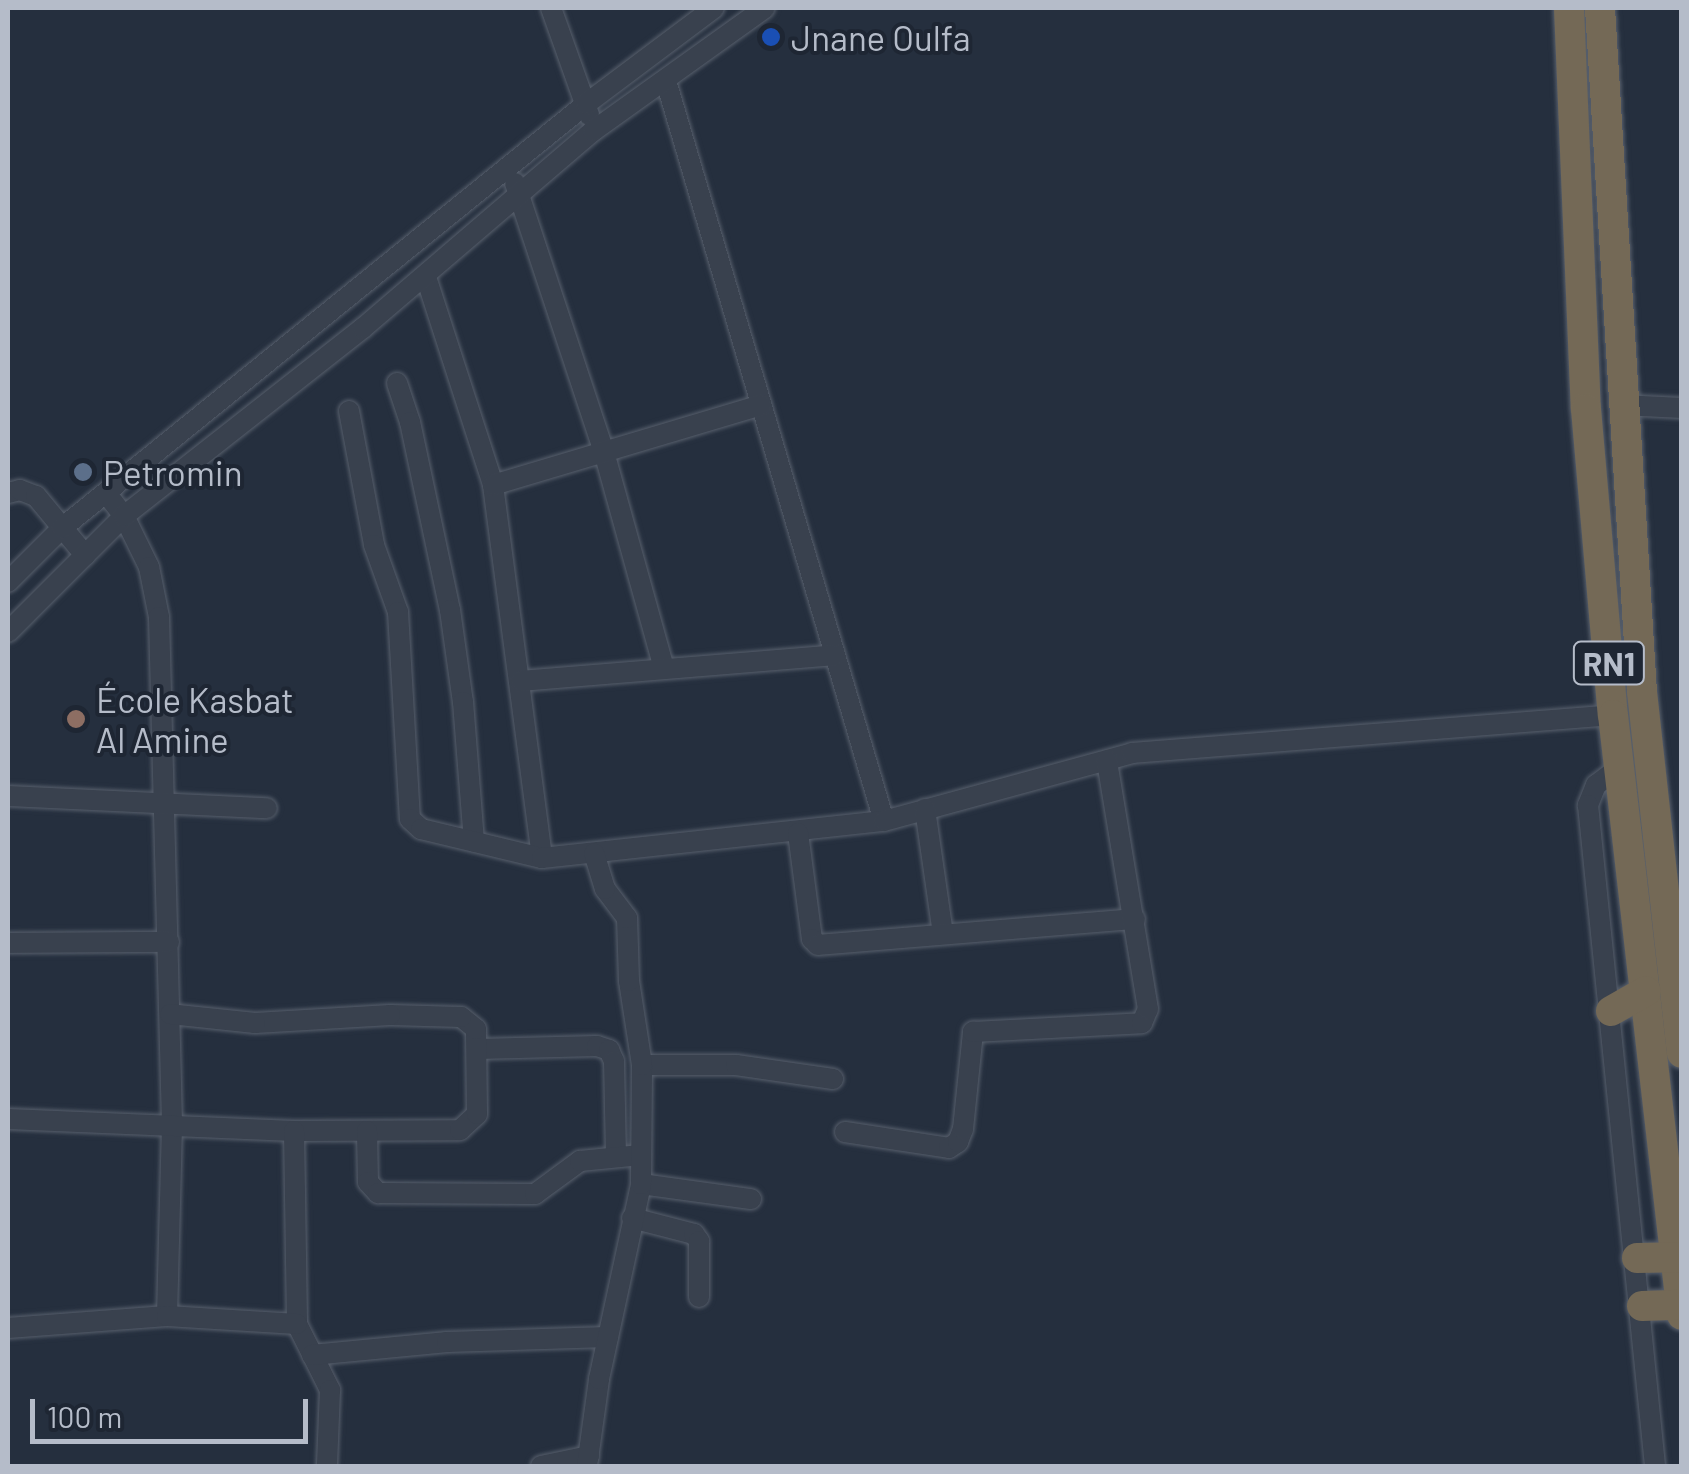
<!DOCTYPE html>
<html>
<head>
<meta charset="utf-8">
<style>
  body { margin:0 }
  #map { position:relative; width:1689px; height:1474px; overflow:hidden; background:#252f3e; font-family:Barlow,sans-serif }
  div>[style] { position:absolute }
  .roads { filter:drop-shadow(0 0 2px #575f6c) drop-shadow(0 0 2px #575f6c) }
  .minor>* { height:20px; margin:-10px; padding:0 10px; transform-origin:10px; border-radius:10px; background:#39414e }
  .highway>* { height:30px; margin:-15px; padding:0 15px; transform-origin:15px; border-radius:15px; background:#746956 }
  .dots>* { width:28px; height:28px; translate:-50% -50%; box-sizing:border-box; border:5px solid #1e2633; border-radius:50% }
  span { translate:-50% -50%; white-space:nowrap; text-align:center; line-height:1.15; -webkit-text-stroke:8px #1e2633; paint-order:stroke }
  .shield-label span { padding:2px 8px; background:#1e2633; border:2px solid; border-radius:8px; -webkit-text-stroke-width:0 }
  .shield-label { font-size:32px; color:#b5bcc9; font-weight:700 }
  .poi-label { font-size:35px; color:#b5bcc9 }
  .left { translate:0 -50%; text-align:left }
  .frame { position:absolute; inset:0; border:10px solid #b5bcc9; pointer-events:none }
  .scale { position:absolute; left:30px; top:1399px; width:278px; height:45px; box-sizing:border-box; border:5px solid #b5bcc9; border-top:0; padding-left:12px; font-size:30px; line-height:35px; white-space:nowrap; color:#b5bcc9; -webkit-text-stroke:8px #1e2633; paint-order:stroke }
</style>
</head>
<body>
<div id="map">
  <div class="roads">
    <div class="minor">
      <div style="left:551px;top:8px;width:114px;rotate:70.4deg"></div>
      <div style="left:666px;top:81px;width:771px;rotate:73.59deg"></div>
      <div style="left:515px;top:183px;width:283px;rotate:71.7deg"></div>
      <div style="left:604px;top:452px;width:224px;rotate:74.5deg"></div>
      <div style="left:426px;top:277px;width:219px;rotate:72.1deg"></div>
      <div style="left:493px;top:485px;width:376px;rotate:82.5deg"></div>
      <div style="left:397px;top:383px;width:41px;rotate:71.6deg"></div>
      <div style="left:410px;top:422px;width:192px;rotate:78deg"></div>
      <div style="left:450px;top:610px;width:93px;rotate:82deg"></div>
      <div style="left:463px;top:702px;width:140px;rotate:85.5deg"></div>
      <div style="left:1622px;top:405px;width:60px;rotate:2.9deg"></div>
      <div style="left:349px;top:411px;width:136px;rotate:79.4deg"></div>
      <div style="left:374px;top:545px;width:71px;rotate:70.3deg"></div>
      <div style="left:398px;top:612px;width:207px;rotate:86.7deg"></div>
      <div style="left:410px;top:819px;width:15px;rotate:42deg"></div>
      <div style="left:421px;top:829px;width:124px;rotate:13.5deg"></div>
      <div style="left:542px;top:858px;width:344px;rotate:-6.2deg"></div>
      <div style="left:884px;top:821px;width:257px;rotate:-15.3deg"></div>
      <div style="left:1132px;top:753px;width:482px;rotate:-4.5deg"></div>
      <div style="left:493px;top:485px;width:280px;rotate:-16.6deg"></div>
      <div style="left:8px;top:493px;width:12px;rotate:-14deg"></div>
      <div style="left:20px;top:490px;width:17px;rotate:21deg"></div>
      <div style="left:36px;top:496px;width:77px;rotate:50.3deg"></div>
      <div style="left:106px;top:493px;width:29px;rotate:52deg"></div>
      <div style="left:124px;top:516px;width:57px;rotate:63.9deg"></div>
      <div style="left:149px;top:567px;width:51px;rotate:78.7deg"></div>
      <div style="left:159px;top:617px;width:508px;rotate:88.53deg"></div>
      <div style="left:172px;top:1125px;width:191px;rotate:91.5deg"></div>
      <div style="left:8px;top:582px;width:76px;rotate:-45deg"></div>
      <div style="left:62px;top:528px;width:674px;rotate:-38.98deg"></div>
      <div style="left:586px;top:104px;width:160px;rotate:-36.9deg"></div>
      <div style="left:8px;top:632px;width:164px;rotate:-45deg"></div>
      <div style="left:124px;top:516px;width:304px;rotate:-38.2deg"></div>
      <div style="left:363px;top:328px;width:303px;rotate:-40.6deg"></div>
      <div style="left:593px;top:131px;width:211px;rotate:-35.6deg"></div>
      <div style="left:521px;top:681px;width:315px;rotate:-4.7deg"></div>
      <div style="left:1620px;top:767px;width:30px;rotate:143deg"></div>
      <div style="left:1596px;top:785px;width:22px;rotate:112deg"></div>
      <div style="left:1588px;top:805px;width:664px;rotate:84.21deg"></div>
      <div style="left:8px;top:796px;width:259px;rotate:2.7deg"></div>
      <div style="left:925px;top:809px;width:126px;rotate:81.8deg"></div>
      <div style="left:798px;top:833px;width:107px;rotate:82.5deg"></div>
      <div style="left:812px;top:939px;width:8px;rotate:45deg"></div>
      <div style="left:818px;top:945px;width:318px;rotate:-4.7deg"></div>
      <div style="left:8px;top:943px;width:161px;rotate:-0.4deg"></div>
      <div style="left:478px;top:1049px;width:119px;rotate:-1.4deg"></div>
      <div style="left:597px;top:1046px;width:13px;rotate:18deg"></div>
      <div style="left:609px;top:1050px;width:12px;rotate:66deg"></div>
      <div style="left:614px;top:1061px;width:96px;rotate:88.8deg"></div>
      <div style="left:642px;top:1065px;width:94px"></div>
      <div style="left:736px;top:1065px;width:98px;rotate:8.2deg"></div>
      <div style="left:8px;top:1119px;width:286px;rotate:2.4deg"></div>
      <div style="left:294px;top:1131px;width:166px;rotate:-0.3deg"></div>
      <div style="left:460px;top:1130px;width:23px;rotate:-43deg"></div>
      <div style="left:477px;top:1114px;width:85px;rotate:-90.7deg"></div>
      <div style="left:476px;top:1029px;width:19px;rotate:-141deg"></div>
      <div style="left:461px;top:1017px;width:71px;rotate:-178.4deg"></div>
      <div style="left:390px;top:1015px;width:135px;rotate:176.6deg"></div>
      <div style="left:255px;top:1023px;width:85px;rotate:-174deg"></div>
      <div style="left:294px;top:1131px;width:193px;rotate:89.1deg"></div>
      <div style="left:297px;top:1324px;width:74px;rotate:63.4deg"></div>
      <div style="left:330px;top:1390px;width:76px;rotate:92.3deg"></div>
      <div style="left:367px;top:1131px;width:51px;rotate:88.9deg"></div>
      <div style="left:368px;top:1182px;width:15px;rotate:48deg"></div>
      <div style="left:378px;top:1193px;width:157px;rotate:0.4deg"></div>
      <div style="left:535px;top:1194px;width:56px;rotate:-36.3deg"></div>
      <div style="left:580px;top:1161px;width:61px;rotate:-5.6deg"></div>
      <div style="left:845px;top:1132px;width:105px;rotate:8.7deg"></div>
      <div style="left:949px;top:1148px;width:11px;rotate:-34deg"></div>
      <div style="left:958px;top:1142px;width:14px;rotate:-69deg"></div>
      <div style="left:963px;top:1129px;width:98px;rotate:-84.1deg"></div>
      <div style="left:973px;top:1032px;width:169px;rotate:-3deg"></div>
      <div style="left:1142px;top:1023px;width:15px;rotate:-67deg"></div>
      <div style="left:1148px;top:1009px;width:252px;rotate:-99.4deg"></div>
      <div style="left:641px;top:1184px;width:111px;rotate:7.8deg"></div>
      <div style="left:632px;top:1218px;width:64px;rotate:14.5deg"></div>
      <div style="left:694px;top:1234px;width:9px;rotate:54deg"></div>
      <div style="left:699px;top:1241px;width:56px;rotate:90deg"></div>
      <div style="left:8px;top:1328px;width:159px;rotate:-4.3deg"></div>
      <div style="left:167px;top:1316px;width:130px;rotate:3.5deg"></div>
      <div style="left:312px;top:1355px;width:136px;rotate:-5.5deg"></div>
      <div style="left:447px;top:1342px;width:161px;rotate:-1.8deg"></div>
      <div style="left:541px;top:1466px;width:49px;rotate:-11.8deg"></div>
      <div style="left:587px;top:1466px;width:88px;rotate:-82.1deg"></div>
      <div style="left:599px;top:1379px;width:199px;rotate:-77.8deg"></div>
      <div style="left:641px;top:1184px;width:119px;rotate:-89.5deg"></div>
      <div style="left:642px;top:1065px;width:85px;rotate:-98.8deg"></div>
      <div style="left:629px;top:981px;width:63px;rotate:-91.8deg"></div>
      <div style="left:627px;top:918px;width:36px;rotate:-127deg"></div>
      <div style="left:605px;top:889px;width:37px;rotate:-107deg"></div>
    </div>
    <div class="highway">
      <div style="left:1569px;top:8px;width:401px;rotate:87.6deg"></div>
      <div style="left:1586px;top:409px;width:307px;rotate:85deg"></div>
      <div style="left:1613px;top:715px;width:604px;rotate:83.44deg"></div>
      <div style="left:1600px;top:8px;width:685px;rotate:86.49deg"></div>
      <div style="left:1642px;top:692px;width:363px;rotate:83.7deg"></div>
      <div style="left:1611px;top:1011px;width:40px;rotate:-29.7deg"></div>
      <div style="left:1637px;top:1258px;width:39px;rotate:-1deg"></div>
      <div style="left:1642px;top:1306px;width:38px;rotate:-2deg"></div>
    </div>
  </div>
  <div class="dots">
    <div style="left:771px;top:37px;background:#1a4fb4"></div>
    <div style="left:83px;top:472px;background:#5c6f8a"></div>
    <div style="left:76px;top:719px;background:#8d6e63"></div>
  </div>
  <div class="shield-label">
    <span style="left:1609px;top:663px">RN1</span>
  </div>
  <div class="poi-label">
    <span class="left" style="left:791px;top:37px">Jnane Oulfa</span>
    <span class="left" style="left:103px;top:472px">Petromin</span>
    <span class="left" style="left:96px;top:719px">École Kasbat<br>Al Amine</span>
  </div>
  <div class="frame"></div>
  <div class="scale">100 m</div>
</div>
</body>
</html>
